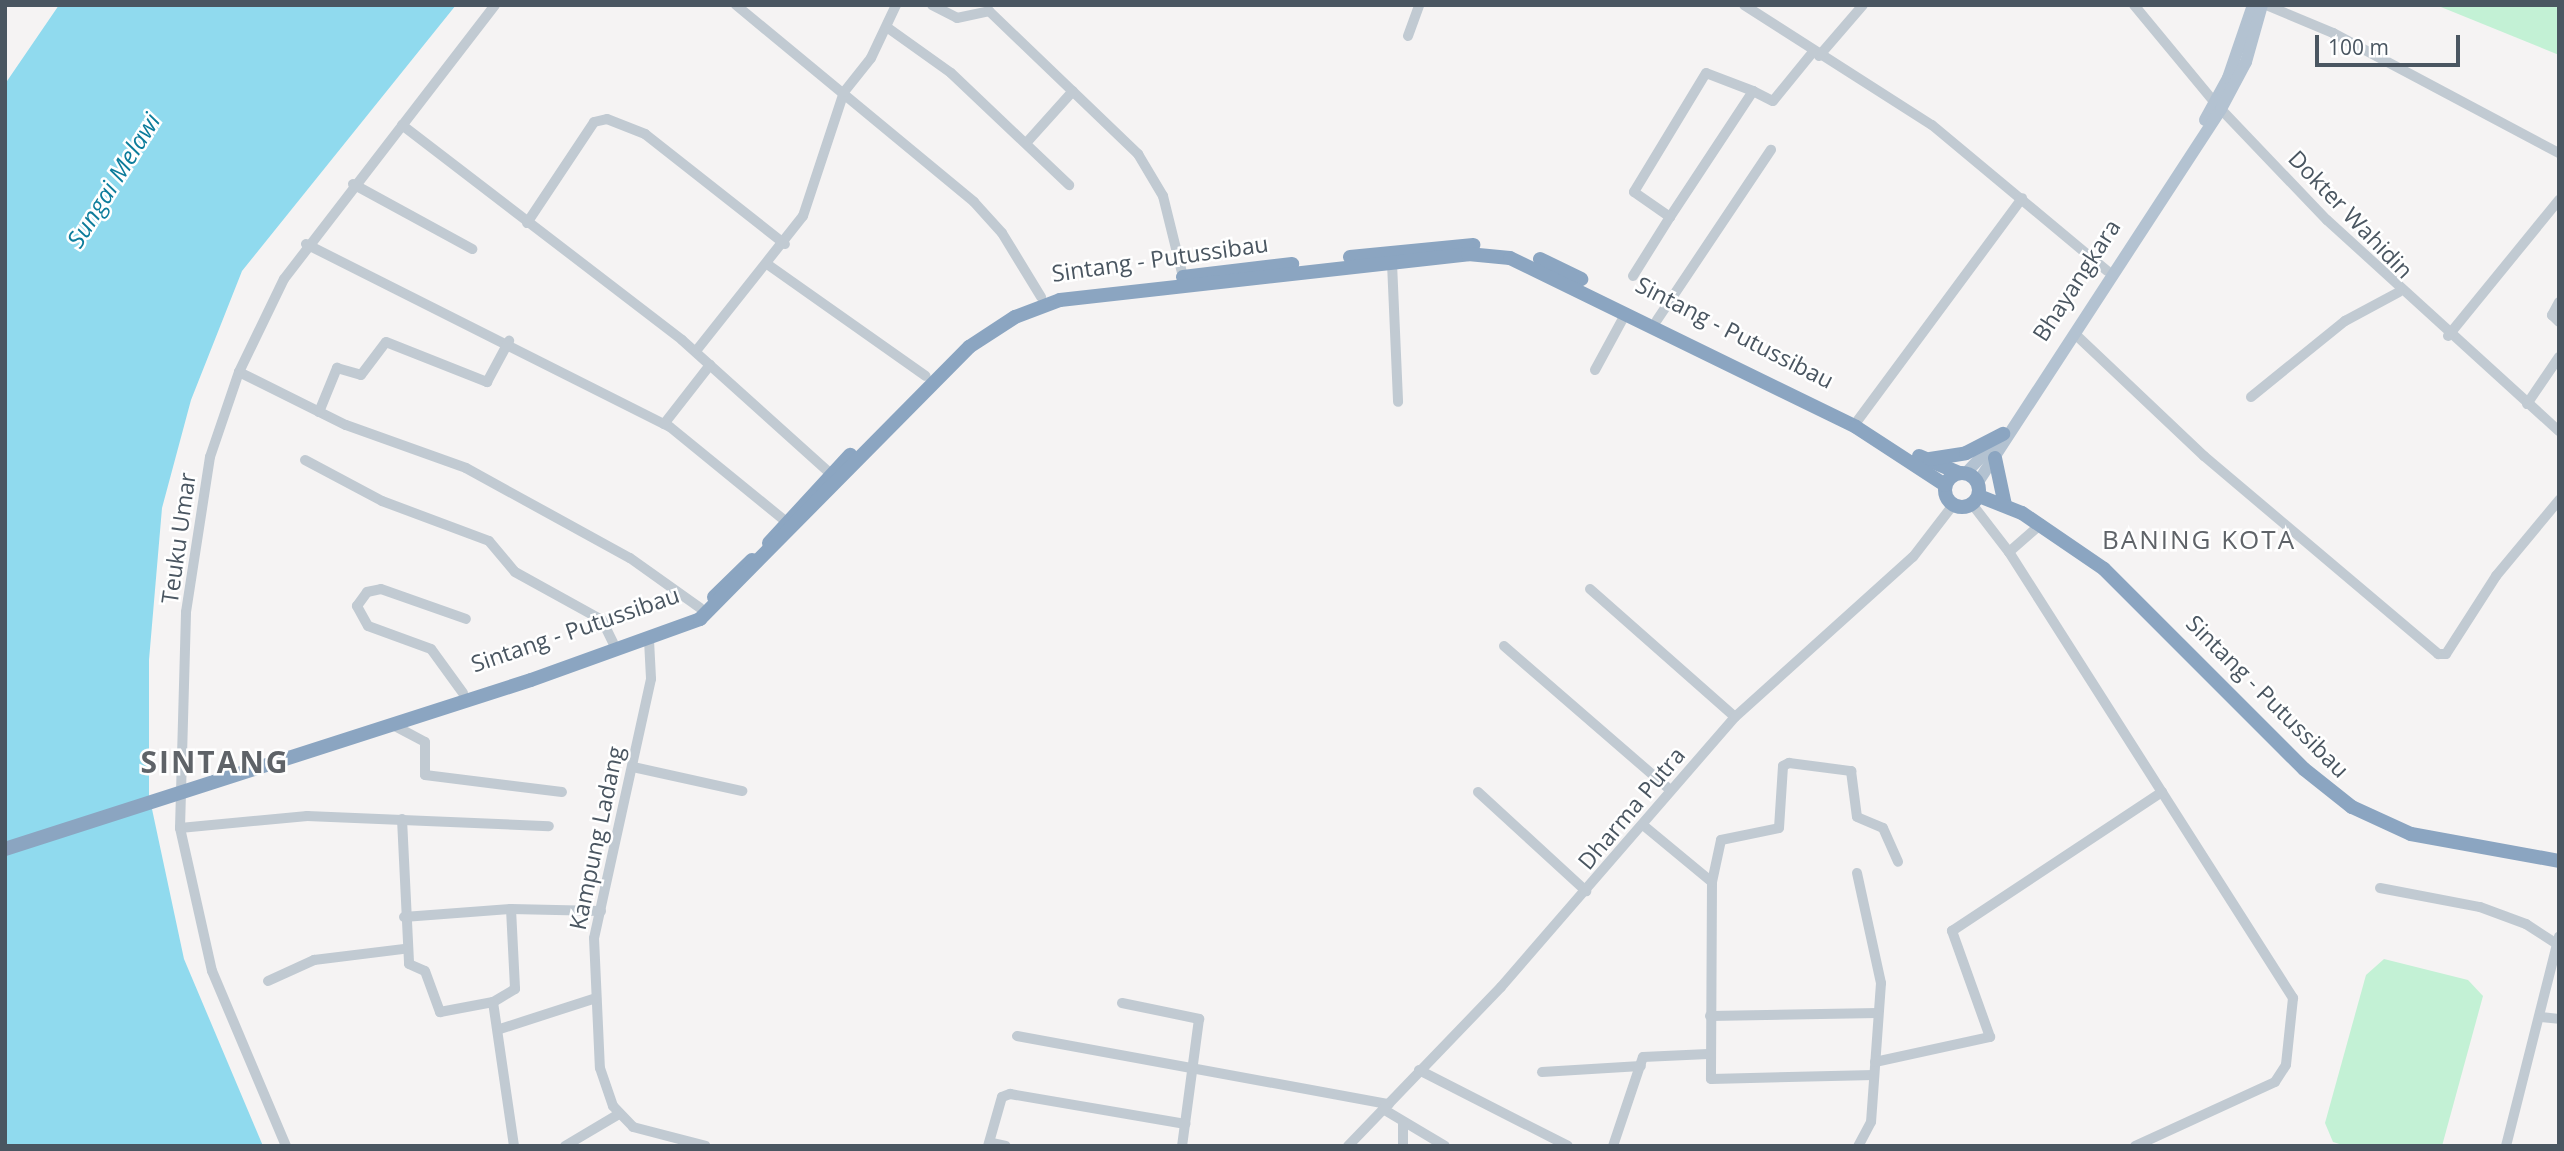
<!DOCTYPE html>
<html>
<head>
<meta charset="utf-8">
<style>
  body { margin:0 }
  #map { position:relative; width:2564px; height:1151px; overflow:hidden; background:#f5f3f3; font-family:"Open Sans",sans-serif }
  div>[style] { position:absolute }
  .green>* { inset:0; background:#c3f1d5 }
  .water>* { inset:0; background:#90daee }
  .minor>* { height:10px; margin:-5px; padding:0 5px; transform-origin:5px; border-radius:5px; background:#c1cad2 }
  .major>* { height:12px; margin:-6px; padding:0 6px; transform-origin:6px; border-radius:6px; background:#b3c2d1 }
  .highway>* { height:14px; margin:-7px; padding:0 7px; transform-origin:7px; border-radius:7px; background:#8ba5c1 }
  .highway>.ring { margin:-7px; padding:0; box-sizing:content-box; background:none; border:14px solid #8ba5c1; border-radius:50% }
  span { translate:-50% -50%; white-space:nowrap; text-align:center; line-height:1.15; -webkit-text-stroke:5px #fff; paint-order:stroke }
  .street-label { font-size:23px; color:#4a5661 }
  .water-label { font-size:24px; color:#0c7c9b; font-style:italic }
  .quarter-label { font-size:26px; color:#5f6368; letter-spacing:2px }
  .district-label { font-size:30px; color:#5f6368; font-weight:700; letter-spacing:2px }
  .frame { position:absolute; inset:0; border:7px solid #4a5661; pointer-events:none }
  .scale { position:absolute; left:2315px; top:35px; width:145px; height:32px; box-sizing:border-box; border:4px solid #4a5661; border-top:0; padding-left:9px; font-size:21px; line-height:24px; white-space:nowrap; color:#4a5661; -webkit-text-stroke:5px #fff; paint-order:stroke }
</style>
</head>
<body>
<div id="map">
  <div class="green">
    <div style="clip-path:polygon(2436px 5px,2559px 5px,2559px 55px)"></div>
    <div style="clip-path:polygon(2384px 959px,2468px 980px,2483px 996px,2442px 1146px,2346px 1146px,2333px 1142px,2325px 1123px,2366px 975px)"></div>
  </div>
  <div class="water">
    <div style="clip-path:polygon(59px 5px,456px 5px,242px 271px,191px 400px,162px 508px,149px 660px,149px 795px,184px 959px,263px 1146px,5px 1146px,5px 84px)"></div>
  </div>
  <div class="minor">
    <div style="left:736px;top:5px;width:309px;rotate:39.6deg"></div>
    <div style="left:974px;top:202px;width:42px;rotate:47.9deg"></div>
    <div style="left:1002px;top:233px;width:75px;rotate:58.6deg"></div>
    <div style="left:932px;top:5px;width:28px;rotate:27deg"></div>
    <div style="left:957px;top:18px;width:33px;rotate:-12deg"></div>
    <div style="left:989px;top:11px;width:207px;rotate:43.8deg"></div>
    <div style="left:1138px;top:154px;width:49px;rotate:59.2deg"></div>
    <div style="left:1163px;top:196px;width:83px;rotate:76.1deg"></div>
    <div style="left:1744px;top:5px;width:223px;rotate:32.6deg"></div>
    <div style="left:1932px;top:125px;width:228px;rotate:39.8deg"></div>
    <div style="left:2134px;top:5px;width:127px;rotate:50.4deg"></div>
    <div style="left:2215px;top:103px;width:162px;rotate:46.3deg"></div>
    <div style="left:2327px;top:220px;width:314px;rotate:42.3deg"></div>
    <div style="left:2266px;top:5px;width:73px;rotate:22.7deg"></div>
    <div style="left:2333px;top:33px;width:256px;rotate:28deg"></div>
    <div style="left:888px;top:28px;width:77px;rotate:35.5deg"></div>
    <div style="left:951px;top:73px;width:163px;rotate:43.5deg"></div>
    <div style="left:1408px;top:36px;width:33px;rotate:-70deg"></div>
    <div style="left:1819px;top:56px;width:67px;rotate:-49.2deg"></div>
    <div style="left:1753px;top:91px;width:50px;rotate:-159deg"></div>
    <div style="left:1706px;top:73px;width:139px;rotate:121.2deg"></div>
    <div style="left:1634px;top:192px;width:44px;rotate:34.8deg"></div>
    <div style="left:1670px;top:217px;width:151px;rotate:-56.6deg"></div>
    <div style="left:1753px;top:91px;width:22px;rotate:27deg"></div>
    <div style="left:1773px;top:101px;width:63px;rotate:-50.8deg"></div>
    <div style="left:402px;top:125px;width:353px;rotate:37.5deg"></div>
    <div style="left:682px;top:340px;width:200px;rotate:42deg"></div>
    <div style="left:1028px;top:141px;width:67px;rotate:-48deg"></div>
    <div style="left:353px;top:184px;width:136px;rotate:28.6deg"></div>
    <div style="left:527px;top:223px;width:121px;rotate:-56.4deg"></div>
    <div style="left:594px;top:122px;width:13px;rotate:-13deg"></div>
    <div style="left:607px;top:119px;width:41px;rotate:21.5deg"></div>
    <div style="left:645px;top:134px;width:178px;rotate:38.2deg"></div>
    <div style="left:306px;top:244px;width:407px;rotate:26.7deg"></div>
    <div style="left:670px;top:427px;width:155px;rotate:39.2deg"></div>
    <div style="left:1392px;top:263px;width:139px;rotate:87.5deg"></div>
    <div style="left:767px;top:264px;width:194px;rotate:35.2deg"></div>
    <div style="left:1633px;top:276px;width:70px;rotate:-57.9deg"></div>
    <div style="left:2559px;top:302px;width:15px;rotate:118deg"></div>
    <div style="left:2552px;top:315px;width:10px;rotate:45deg"></div>
    <div style="left:1657px;top:320px;width:205px;rotate:-56.2deg"></div>
    <div style="left:2075px;top:334px;width:178px;rotate:43.4deg"></div>
    <div style="left:2204px;top:456px;width:307px;rotate:40.2deg"></div>
    <div style="left:2438px;top:654px;width:8px"></div>
    <div style="left:2446px;top:654px;width:93px;rotate:-57.3deg"></div>
    <div style="left:2496px;top:576px;width:99px;rotate:-50.3deg"></div>
    <div style="left:2448px;top:336px;width:176px;rotate:-50.8deg"></div>
    <div style="left:696px;top:351px;width:172px;rotate:-51.6deg"></div>
    <div style="left:803px;top:216px;width:131px;rotate:-71.7deg"></div>
    <div style="left:844px;top:92px;width:43px;rotate:-51.5deg"></div>
    <div style="left:871px;top:58px;width:59px;rotate:-64.7deg"></div>
    <div style="left:1595px;top:370px;width:65px;rotate:-61.5deg"></div>
    <div style="left:239px;top:372px;width:119px;rotate:26.4deg"></div>
    <div style="left:346px;top:425px;width:127px;rotate:19.7deg"></div>
    <div style="left:466px;top:468px;width:187px;rotate:28.8deg"></div>
    <div style="left:630px;top:558px;width:86px;rotate:35.5deg"></div>
    <div style="left:2251px;top:397px;width:121px;rotate:-39deg"></div>
    <div style="left:2345px;top:321px;width:61px;rotate:-28.2deg"></div>
    <div style="left:2527px;top:404px;width:57px;rotate:-55.8deg"></div>
    <div style="left:319px;top:412px;width:48px;rotate:-67.8deg"></div>
    <div style="left:337px;top:368px;width:25px;rotate:16deg"></div>
    <div style="left:361px;top:375px;width:41px;rotate:-52.9deg"></div>
    <div style="left:386px;top:342px;width:109px;rotate:21.6deg"></div>
    <div style="left:487px;top:382px;width:47px;rotate:-61.8deg"></div>
    <div style="left:1858px;top:420px;width:276px;rotate:-53.5deg"></div>
    <div style="left:664px;top:424px;width:75px;rotate:-52.1deg"></div>
    <div style="left:305px;top:460px;width:87px;rotate:28deg"></div>
    <div style="left:382px;top:501px;width:114px;rotate:20.5deg"></div>
    <div style="left:489px;top:541px;width:40px;rotate:50deg"></div>
    <div style="left:515px;top:572px;width:99px;rotate:28.9deg"></div>
    <div style="left:602px;top:620px;width:25px;rotate:64deg"></div>
    <div style="left:1972px;top:504px;width:61px;rotate:52.4deg"></div>
    <div style="left:2009px;top:552px;width:529px;rotate:57.51deg"></div>
    <div style="left:2293px;top:998px;width:67px;rotate:96deg"></div>
    <div style="left:2286px;top:1065px;width:20px;rotate:123deg"></div>
    <div style="left:2275px;top:1082px;width:154px;rotate:155.4deg"></div>
    <div style="left:2009px;top:552px;width:43px;rotate:-41.2deg"></div>
    <div style="left:1590px;top:589px;width:193px;rotate:41.4deg"></div>
    <div style="left:649px;top:640px;width:39px;rotate:87deg"></div>
    <div style="left:651px;top:679px;width:265px;rotate:102.4deg"></div>
    <div style="left:594px;top:938px;width:130px;rotate:87.4deg"></div>
    <div style="left:600px;top:1068px;width:40px;rotate:71.1deg"></div>
    <div style="left:613px;top:1106px;width:29px;rotate:46deg"></div>
    <div style="left:633px;top:1127px;width:75px;rotate:14.6deg"></div>
    <div style="left:1504px;top:646px;width:220px;rotate:40.9deg"></div>
    <div style="left:463px;top:693px;width:54px;rotate:-126deg"></div>
    <div style="left:431px;top:649px;width:67px;rotate:-159.9deg"></div>
    <div style="left:368px;top:626px;width:23px;rotate:-119deg"></div>
    <div style="left:357px;top:606px;width:17px;rotate:-54deg"></div>
    <div style="left:367px;top:592px;width:14px;rotate:-12deg"></div>
    <div style="left:381px;top:589px;width:90px;rotate:19.4deg"></div>
    <div style="left:393px;top:725px;width:36px;rotate:28deg"></div>
    <div style="left:425px;top:742px;width:33px;rotate:90deg"></div>
    <div style="left:425px;top:775px;width:138px;rotate:7.1deg"></div>
    <div style="left:633px;top:767px;width:112px;rotate:12.4deg"></div>
    <div style="left:1478px;top:792px;width:147px;rotate:42.5deg"></div>
    <div style="left:402px;top:819px;width:145px;rotate:87.2deg"></div>
    <div style="left:409px;top:964px;width:17px;rotate:24deg"></div>
    <div style="left:425px;top:971px;width:44px;rotate:69.9deg"></div>
    <div style="left:440px;top:1012px;width:54px;rotate:-10.7deg"></div>
    <div style="left:1643px;top:825px;width:89px;rotate:39.6deg"></div>
    <div style="left:1712px;top:882px;width:197px;rotate:90.3deg"></div>
    <div style="left:1711px;top:1079px;width:163px;rotate:-1.4deg"></div>
    <div style="left:180px;top:828px;width:128px;rotate:-5.4deg"></div>
    <div style="left:307px;top:816px;width:242px;rotate:2.4deg"></div>
    <div style="left:1857px;top:873px;width:113px;rotate:77.7deg"></div>
    <div style="left:1881px;top:983px;width:139px;rotate:94.1deg"></div>
    <div style="left:1871px;top:1122px;width:27px;rotate:118deg"></div>
    <div style="left:1712px;top:882px;width:43px;rotate:-77.9deg"></div>
    <div style="left:1721px;top:840px;width:59px;rotate:-11.7deg"></div>
    <div style="left:1779px;top:828px;width:62px;rotate:-86.3deg"></div>
    <div style="left:1783px;top:766px;width:7px;rotate:-27deg"></div>
    <div style="left:1789px;top:763px;width:63px;rotate:7.4deg"></div>
    <div style="left:1851px;top:771px;width:46px;rotate:82.6deg"></div>
    <div style="left:1857px;top:817px;width:28px;rotate:23deg"></div>
    <div style="left:1883px;top:828px;width:37px;rotate:66deg"></div>
    <div style="left:2380px;top:888px;width:102px;rotate:10.8deg"></div>
    <div style="left:2480px;top:907px;width:49px;rotate:20.3deg"></div>
    <div style="left:2526px;top:924px;width:37px;rotate:33deg"></div>
    <div style="left:511px;top:909px;width:80px;rotate:87.1deg"></div>
    <div style="left:515px;top:989px;width:26px;rotate:149deg"></div>
    <div style="left:493px;top:1002px;width:146px;rotate:81.7deg"></div>
    <div style="left:404px;top:917px;width:107px;rotate:-4.3deg"></div>
    <div style="left:511px;top:909px;width:90px;rotate:1.3deg"></div>
    <div style="left:268px;top:981px;width:51px;rotate:-24.5deg"></div>
    <div style="left:314px;top:960px;width:91px;rotate:-7deg"></div>
    <div style="left:1122px;top:1003px;width:79px;rotate:11.7deg"></div>
    <div style="left:1199px;top:1019px;width:128px;rotate:97.6deg"></div>
    <div style="left:1710px;top:1016px;width:168px;rotate:-1deg"></div>
    <div style="left:2541px;top:1017px;width:18px;rotate:6deg"></div>
    <div style="left:500px;top:1029px;width:101px;rotate:-17.9deg"></div>
    <div style="left:1017px;top:1036px;width:378px;rotate:10.4deg"></div>
    <div style="left:1875px;top:1062px;width:118px;rotate:-12.3deg"></div>
    <div style="left:1990px;top:1037px;width:113px;rotate:-109.7deg"></div>
    <div style="left:1952px;top:931px;width:252px;rotate:-33.5deg"></div>
    <div style="left:1419px;top:1070px;width:167px;rotate:27deg"></div>
    <div style="left:1542px;top:1072px;width:99px;rotate:-3.5deg"></div>
    <div style="left:1383px;top:1109px;width:72px;rotate:30.8deg"></div>
    <div style="left:993px;top:1143px;width:13px;rotate:13deg"></div>
    <div style="left:286px;top:1146px;width:190px;rotate:-112.9deg"></div>
    <div style="left:212px;top:971px;width:147px;rotate:-102.6deg"></div>
    <div style="left:180px;top:828px;width:216px;rotate:-88.4deg"></div>
    <div style="left:186px;top:612px;width:157px;rotate:-81.2deg"></div>
    <div style="left:210px;top:457px;width:90px;rotate:-71.2deg"></div>
    <div style="left:239px;top:372px;width:103px;rotate:-64.2deg"></div>
    <div style="left:284px;top:279px;width:346px;rotate:-52.4deg"></div>
    <div style="left:565px;top:1146px;width:63px;rotate:-30.7deg"></div>
    <div style="left:988px;top:1146px;width:51px;rotate:-74.1deg"></div>
    <div style="left:1002px;top:1097px;width:9px;rotate:-21deg"></div>
    <div style="left:1010px;top:1094px;width:178px;rotate:9.7deg"></div>
    <div style="left:1348px;top:1146px;width:221px;rotate:-46.1deg"></div>
    <div style="left:1501px;top:987px;width:357px;rotate:-49.1deg"></div>
    <div style="left:1735px;top:717px;width:239px;rotate:-42deg"></div>
    <div style="left:1913px;top:557px;width:66px;rotate:-52.4deg"></div>
    <div style="left:1403px;top:1146px;width:24px;rotate:-90deg"></div>
    <div style="left:1613px;top:1146px;width:94px;rotate:-71.4deg"></div>
    <div style="left:1643px;top:1057px;width:65px;rotate:-2.6deg"></div>
    <div style="left:2506px;top:1146px;width:216px;rotate:-75.8deg"></div>
  </div>
  <div class="major">
    <div style="left:2205px;top:120px;width:48px;rotate:-61.3deg"></div>
    <div style="left:2228px;top:78px;width:77px;rotate:-71.1deg"></div>
    <div style="left:1966px;top:473px;width:51px;rotate:-46.6deg"></div>
    <div style="left:1978px;top:482px;width:445px;rotate:-56.9deg"></div>
    <div style="left:2221px;top:109px;width:53px;rotate:-62deg"></div>
    <div style="left:2246px;top:62px;width:59px;rotate:-74.3deg"></div>
  </div>
  <div class="highway">
    <div style="left:1350px;top:257px;width:124px;rotate:-5.6deg"></div>
    <div style="left:1540px;top:259px;width:46px;rotate:26deg"></div>
    <div style="left:1183px;top:277px;width:110px;rotate:-6.8deg"></div>
    <div style="left:1919px;top:456px;width:43px;rotate:23deg"></div>
    <div style="left:1995px;top:458px;width:48px;rotate:78deg"></div>
    <div style="left:1930px;top:459px;width:36px;rotate:-9deg"></div>
    <div style="left:1966px;top:453px;width:42px;rotate:-27.2deg"></div>
    <div class="ring" style="left:1945px;top:473px;width:20px;height:20px"></div>
    <div style="left:1979px;top:496px;width:46px;rotate:21.6deg"></div>
    <div style="left:2022px;top:513px;width:99px;rotate:34.3deg"></div>
    <div style="left:2104px;top:569px;width:283px;rotate:45deg"></div>
    <div style="left:2304px;top:769px;width:61px;rotate:38.4deg"></div>
    <div style="left:2352px;top:807px;width:65px;rotate:24.6deg"></div>
    <div style="left:2411px;top:834px;width:150px;rotate:10.3deg"></div>
    <div style="left:769px;top:543px;width:120px;rotate:-47.4deg"></div>
    <div style="left:714px;top:597px;width:53px;rotate:-44.2deg"></div>
    <div style="left:5px;top:849px;width:552px;rotate:-17.81deg"></div>
    <div style="left:531px;top:680px;width:180px;rotate:-19.8deg"></div>
    <div style="left:700px;top:619px;width:383px;rotate:-45.3deg"></div>
    <div style="left:969px;top:347px;width:55px;rotate:-33.1deg"></div>
    <div style="left:1015px;top:317px;width:48px;rotate:-20.7deg"></div>
    <div style="left:1060px;top:300px;width:411px;rotate:-6.4deg"></div>
    <div style="left:1468px;top:254px;width:42px;rotate:5.4deg"></div>
    <div style="left:1510px;top:258px;width:385px;rotate:26deg"></div>
    <div style="left:1856px;top:427px;width:106px;rotate:33.1deg"></div>
  </div>
  <div class="street-label">
    <span style="left:2351px;top:214px;rotate:46deg">Dokter Wahidin</span>
    <span style="left:1160px;top:258px;rotate:-8deg">Sintang - Putussibau</span>
    <span style="left:2076px;top:280px;rotate:-57deg">Bhayangkara</span>
    <span style="left:1735px;top:332px;rotate:27deg">Sintang - Putussibau</span>
    <span style="left:178px;top:538px;rotate:-82deg">Teuku Umar</span>
    <span style="left:575px;top:629px;rotate:-19deg">Sintang - Putussibau</span>
    <span style="left:2268px;top:696px;rotate:45deg">Sintang - Putussibau</span>
    <span style="left:1631px;top:808px;rotate:-50deg">Dharma Putra</span>
    <span style="left:596px;top:838px;rotate:-78deg">Kampung Ladang</span>
  </div>
  <div class="water-label">
    <span style="left:113px;top:180px;rotate:-58deg">Sungai Melawi</span>
  </div>
  <div class="quarter-label">
    <span style="left:2199px;top:540px">BANING KOTA</span>
  </div>
  <div class="district-label">
    <span style="left:215px;top:762px">SINTANG</span>
  </div>
  <div class="frame"></div>
  <div class="scale">100 m</div>
</div>
</body>
</html>
